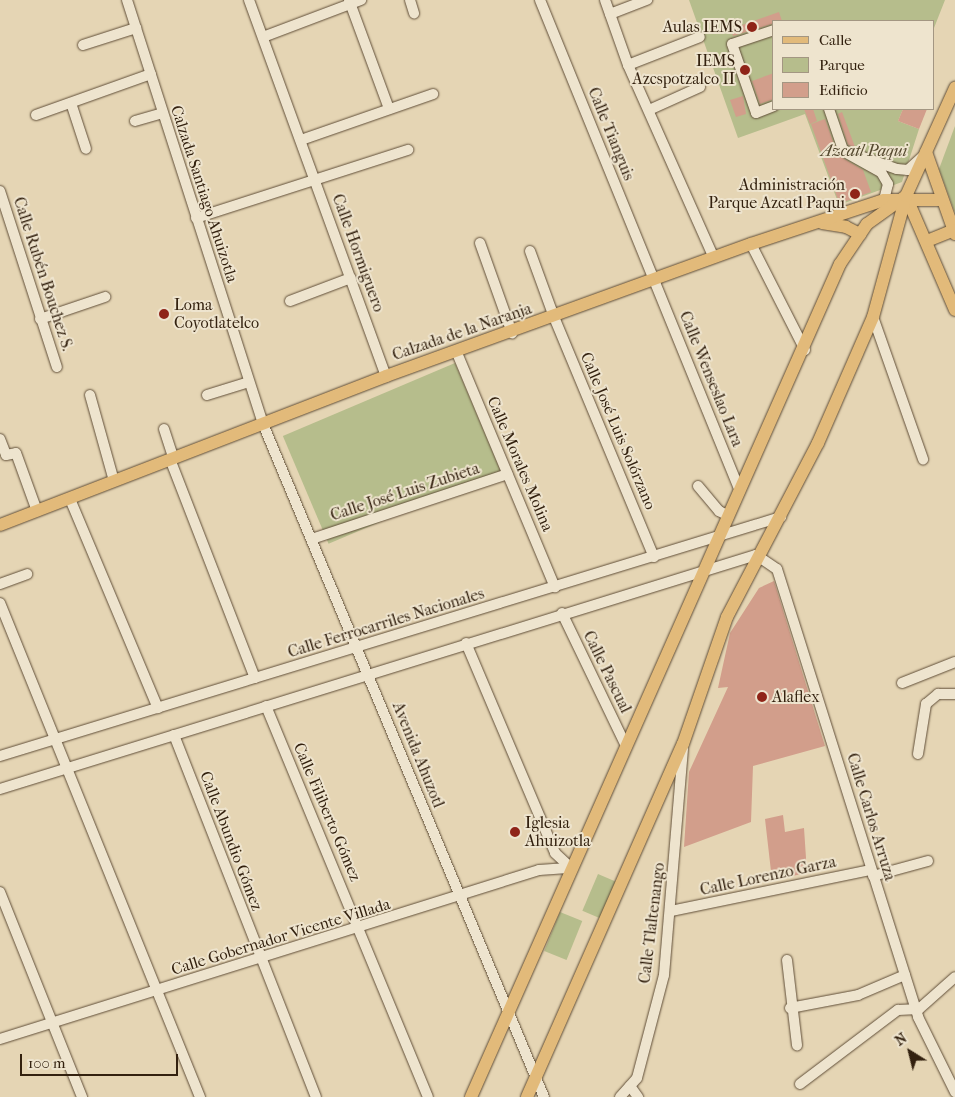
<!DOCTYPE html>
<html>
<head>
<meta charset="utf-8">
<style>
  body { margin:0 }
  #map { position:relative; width:955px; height:1097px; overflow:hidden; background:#e5d5b4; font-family:"IM FELL French Canon",serif }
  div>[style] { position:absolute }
  .green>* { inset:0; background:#b6bd8c; transform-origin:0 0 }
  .building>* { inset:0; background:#d29e8b }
  .roads { filter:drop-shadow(0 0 1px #604e38) drop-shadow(0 0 1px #604e38) }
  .minor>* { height:10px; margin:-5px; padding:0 5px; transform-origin:5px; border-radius:5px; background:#eee4ce }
  .major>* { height:12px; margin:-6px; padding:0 6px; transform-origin:6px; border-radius:6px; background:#e2ba7a }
  .dots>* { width:14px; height:14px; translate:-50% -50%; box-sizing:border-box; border:2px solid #eee4ce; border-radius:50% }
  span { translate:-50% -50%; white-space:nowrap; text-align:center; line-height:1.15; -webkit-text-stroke:4px #eee4ce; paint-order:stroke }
  .poi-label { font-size:16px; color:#33210f }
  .right { translate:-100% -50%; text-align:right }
  .left { translate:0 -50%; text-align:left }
  .street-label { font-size:16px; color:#33210f }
  .park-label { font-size:16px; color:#54482e; font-style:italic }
  .legend { position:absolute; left:772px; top:20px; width:162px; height:90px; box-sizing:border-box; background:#eee4ce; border:1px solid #a39682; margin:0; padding:6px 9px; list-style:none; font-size:15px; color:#33210f }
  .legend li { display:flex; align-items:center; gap:10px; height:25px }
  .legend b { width:25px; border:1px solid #a39682 }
  .north { position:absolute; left:885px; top:1027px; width:50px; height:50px; -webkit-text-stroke:4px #eee4ce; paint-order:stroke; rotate:324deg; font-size:14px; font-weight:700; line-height:20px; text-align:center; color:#33210f }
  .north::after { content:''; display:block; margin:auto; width:18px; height:22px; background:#33210f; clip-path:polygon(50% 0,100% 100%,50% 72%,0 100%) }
  .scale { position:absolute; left:20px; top:1054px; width:158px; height:22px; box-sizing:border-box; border:2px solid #33210f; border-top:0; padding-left:6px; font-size:15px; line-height:18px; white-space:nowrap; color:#33210f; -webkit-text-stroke:4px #eee4ce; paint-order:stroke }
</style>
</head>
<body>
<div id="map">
  <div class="green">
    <div style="clip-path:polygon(689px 0,945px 0,934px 28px,934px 21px,774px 21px,774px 109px,903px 109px,898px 121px,919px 129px,902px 182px,839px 205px,805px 114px,738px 138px)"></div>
    <div style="clip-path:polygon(955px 126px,955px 213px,939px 169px)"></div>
    <div style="left:455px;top:363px;width:117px;height:187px;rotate:67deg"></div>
    <div style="left:598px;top:874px;width:21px;height:40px;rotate:23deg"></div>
    <div style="left:560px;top:912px;width:24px;height:42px;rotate:22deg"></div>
  </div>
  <div class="building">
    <div style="clip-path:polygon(779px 12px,782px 21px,733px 36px,731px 29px)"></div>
    <div style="clip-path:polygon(774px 73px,774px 99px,760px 104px,752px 81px)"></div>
    <div style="clip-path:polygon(743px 96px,746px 114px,736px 117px,730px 100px)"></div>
    <div style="clip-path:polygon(804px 109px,813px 109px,817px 121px,810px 124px)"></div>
    <div style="clip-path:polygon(903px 109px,927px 109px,919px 129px,898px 121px)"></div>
    <div style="clip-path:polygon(842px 112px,855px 147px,848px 145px,838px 114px)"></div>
    <div style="clip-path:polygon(825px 119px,838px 155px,863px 170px,871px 192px,841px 203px,837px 197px,811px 124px)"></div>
    <div style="clip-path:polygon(774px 581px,825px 746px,753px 766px,751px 822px,684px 847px,689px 772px,728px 687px,718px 688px,730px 633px,759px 588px)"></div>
    <div style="clip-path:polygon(783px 815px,785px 832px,804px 828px,807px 873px,772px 880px,765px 819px)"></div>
  </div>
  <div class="roads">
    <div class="minor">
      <div style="left:127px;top:0;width:445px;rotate:72.2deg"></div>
      <div style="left:263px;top:424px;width:729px;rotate:67.34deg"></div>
      <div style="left:249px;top:0;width:400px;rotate:70deg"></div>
      <div style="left:349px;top:0;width:116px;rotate:69.8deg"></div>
      <div style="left:410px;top:0;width:14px;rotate:73deg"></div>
      <div style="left:540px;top:0;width:530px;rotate:67.84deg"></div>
      <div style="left:605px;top:0;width:69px;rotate:70.5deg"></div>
      <div style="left:628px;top:65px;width:211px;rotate:66deg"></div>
      <div style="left:610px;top:14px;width:40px;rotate:-21deg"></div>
      <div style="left:774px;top:30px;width:44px;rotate:161.6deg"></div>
      <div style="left:732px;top:44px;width:73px;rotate:70.8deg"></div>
      <div style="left:756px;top:113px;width:19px;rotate:-21deg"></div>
      <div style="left:263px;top:37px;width:105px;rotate:-20.7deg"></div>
      <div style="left:83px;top:45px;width:56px;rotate:-17.8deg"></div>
      <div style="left:628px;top:65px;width:77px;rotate:-21.3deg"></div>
      <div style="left:71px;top:103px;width:48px;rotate:71.9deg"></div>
      <div style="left:829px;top:109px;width:43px;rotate:71.1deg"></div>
      <div style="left:843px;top:150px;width:57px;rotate:19.4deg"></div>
      <div style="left:897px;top:169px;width:11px;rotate:5deg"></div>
      <div style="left:908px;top:170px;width:19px;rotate:-43deg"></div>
      <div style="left:649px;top:110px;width:56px;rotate:-24.3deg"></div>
      <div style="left:36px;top:115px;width:122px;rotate:-19.6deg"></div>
      <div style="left:135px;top:121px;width:29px;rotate:-16deg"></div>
      <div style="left:301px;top:140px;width:140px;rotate:-19.2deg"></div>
      <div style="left:848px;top:154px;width:38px;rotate:29deg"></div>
      <div style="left:881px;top:172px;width:14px;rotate:60deg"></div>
      <div style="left:888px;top:184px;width:16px;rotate:104deg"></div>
      <div style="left:0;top:191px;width:185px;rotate:72.1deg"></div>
      <div style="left:196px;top:218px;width:223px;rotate:-17.8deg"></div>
      <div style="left:480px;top:243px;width:96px;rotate:70.4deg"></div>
      <div style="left:751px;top:244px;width:119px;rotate:63deg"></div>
      <div style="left:530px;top:251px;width:70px;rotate:70deg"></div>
      <div style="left:290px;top:301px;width:65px;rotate:-20.7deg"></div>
      <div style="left:554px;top:317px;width:260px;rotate:67.4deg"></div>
      <div style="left:873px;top:317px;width:151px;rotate:70.6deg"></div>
      <div style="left:40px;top:319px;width:69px;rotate:-18.7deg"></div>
      <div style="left:457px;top:353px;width:254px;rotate:67.3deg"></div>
      <div style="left:90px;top:395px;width:89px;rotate:74.4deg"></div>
      <div style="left:207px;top:395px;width:44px;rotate:-17.2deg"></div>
      <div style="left:164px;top:429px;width:29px;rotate:72deg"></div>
      <div style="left:0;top:439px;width:17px;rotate:69deg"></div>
      <div style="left:6px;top:455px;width:10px;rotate:-11deg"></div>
      <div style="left:16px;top:453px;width:62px;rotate:70.1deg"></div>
      <div style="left:170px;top:459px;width:235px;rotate:68.8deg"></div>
      <div style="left:698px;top:486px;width:33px;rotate:50deg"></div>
      <div style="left:719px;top:511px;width:11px;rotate:27deg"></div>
      <div style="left:70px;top:499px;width:227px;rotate:67.2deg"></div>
      <div style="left:312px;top:539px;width:206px;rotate:-18.4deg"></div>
      <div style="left:0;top:584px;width:29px;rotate:-20deg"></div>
      <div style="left:0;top:603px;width:533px;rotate:67.96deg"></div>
      <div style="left:562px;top:613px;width:145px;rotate:64.3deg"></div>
      <div style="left:466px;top:643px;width:228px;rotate:67deg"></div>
      <div style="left:555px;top:853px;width:22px;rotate:43deg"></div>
      <div style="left:902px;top:683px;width:57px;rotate:-21.6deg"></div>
      <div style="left:266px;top:706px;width:423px;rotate:67.5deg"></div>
      <div style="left:174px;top:735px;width:389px;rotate:68.6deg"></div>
      <div style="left:918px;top:754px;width:51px;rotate:-80.9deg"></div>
      <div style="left:926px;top:704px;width:16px;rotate:-40deg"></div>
      <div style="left:938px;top:694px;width:17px"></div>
      <div style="left:0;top:756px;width:817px;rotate:-17.02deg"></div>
      <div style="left:0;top:789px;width:791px;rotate:-17.2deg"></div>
      <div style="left:756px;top:555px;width:25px;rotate:34deg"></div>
      <div style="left:777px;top:569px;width:470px;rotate:72.5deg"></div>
      <div style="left:918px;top:1017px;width:84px;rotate:63.7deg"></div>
      <div style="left:873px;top:876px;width:57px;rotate:-15.3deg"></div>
      <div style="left:0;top:892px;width:221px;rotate:68.2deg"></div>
      <div style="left:671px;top:911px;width:204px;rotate:-11.6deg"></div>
      <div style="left:787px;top:960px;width:86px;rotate:83.3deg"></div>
      <div style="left:790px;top:1008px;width:69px;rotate:-10.8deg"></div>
      <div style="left:858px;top:995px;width:51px;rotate:-23.1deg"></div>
      <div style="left:0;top:1039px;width:565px;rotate:-17.41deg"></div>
      <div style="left:539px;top:870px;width:32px;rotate:-4deg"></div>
      <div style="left:800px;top:1084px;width:123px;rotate:-37.1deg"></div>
      <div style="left:898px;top:1010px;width:21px;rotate:-3deg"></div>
      <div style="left:919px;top:1009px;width:48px;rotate:-41.6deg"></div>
      <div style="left:630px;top:1086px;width:14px;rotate:54deg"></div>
      <div style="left:620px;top:1097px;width:25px;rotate:-48deg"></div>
      <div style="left:637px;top:1078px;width:106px;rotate:-75.3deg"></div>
      <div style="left:664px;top:975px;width:227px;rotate:-85.2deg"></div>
    </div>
    <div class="major">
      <div style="left:926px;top:152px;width:87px;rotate:70.5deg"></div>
      <div style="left:906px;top:196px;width:124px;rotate:66.7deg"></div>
      <div style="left:822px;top:223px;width:24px;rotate:9deg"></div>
      <div style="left:846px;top:227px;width:16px;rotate:27deg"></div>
      <div style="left:927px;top:241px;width:29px;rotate:-22deg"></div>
      <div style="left:0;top:525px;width:414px;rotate:-21.1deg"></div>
      <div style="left:386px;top:376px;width:388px;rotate:-19.9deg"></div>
      <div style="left:751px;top:244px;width:140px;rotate:-18.3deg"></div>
      <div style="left:884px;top:200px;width:58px"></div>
      <div style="left:471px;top:1097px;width:911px;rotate:-66.11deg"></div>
      <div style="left:840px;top:264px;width:48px;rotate:-56deg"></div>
      <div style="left:867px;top:224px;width:48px;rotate:-35.7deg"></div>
      <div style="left:527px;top:1097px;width:386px;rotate:-66.2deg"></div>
      <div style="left:683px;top:744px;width:134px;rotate:-70.9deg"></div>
      <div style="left:727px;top:617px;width:196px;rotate:-62.4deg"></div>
      <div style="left:818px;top:443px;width:137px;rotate:-66.4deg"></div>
      <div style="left:873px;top:317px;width:125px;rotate:-74.7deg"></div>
      <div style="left:906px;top:196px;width:119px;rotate:-65.6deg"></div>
    </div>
  </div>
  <div class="dots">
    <div style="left:752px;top:27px;background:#8f2418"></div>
    <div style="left:745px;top:70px;background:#8f2418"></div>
    <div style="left:855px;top:194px;background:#8f2418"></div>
    <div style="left:164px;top:314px;background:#8f2418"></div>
    <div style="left:762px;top:697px;background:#8f2418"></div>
    <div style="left:515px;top:832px;background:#8f2418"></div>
  </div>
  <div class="poi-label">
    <span class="right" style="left:742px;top:27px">Aulas IEMS</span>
    <span class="right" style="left:735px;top:70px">IEMS<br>Azcspotzalco II</span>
    <span class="right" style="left:845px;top:194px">Administración<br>Parque Azcatl Paqui</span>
    <span class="left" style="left:174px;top:314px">Loma<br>Coyotlatelco</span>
    <span class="left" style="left:772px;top:697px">Alaflex</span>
    <span class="left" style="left:525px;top:832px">Iglesia<br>Ahuizotla</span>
  </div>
  <div class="street-label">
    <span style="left:611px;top:134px;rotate:68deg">Calle Tianguis</span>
    <span style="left:204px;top:194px;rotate:72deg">Calzada Santiago Ahuizotla</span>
    <span style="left:358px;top:253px;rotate:70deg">Calle Hormiguero</span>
    <span style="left:43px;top:274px;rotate:72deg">Calle Rubén Bouchez S.</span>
    <span style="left:462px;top:332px;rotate:-19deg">Calzada de la Naranja</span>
    <span style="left:711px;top:379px;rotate:68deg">Calle Wenseslao Lara</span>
    <span style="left:618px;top:431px;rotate:67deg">Calle José Luis Solórzano</span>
    <span style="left:520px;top:464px;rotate:67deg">Calle Morales Molina</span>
    <span style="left:405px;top:492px;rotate:-18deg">Calle José Luis Zubieta</span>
    <span style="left:386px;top:623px;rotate:-17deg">Calle Ferrocarriles Nacionales</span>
    <span style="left:607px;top:672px;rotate:64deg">Calle Pascual</span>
    <span style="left:418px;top:755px;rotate:68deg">Avenida Ahuzotl</span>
    <span style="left:327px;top:812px;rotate:67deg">Calle Filiberto Gómez</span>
    <span style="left:871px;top:817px;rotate:73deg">Calle Carlos Arruza</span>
    <span style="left:231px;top:841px;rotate:69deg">Calle Abundio Gómez</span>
    <span style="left:768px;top:876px;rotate:-12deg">Calle Lorenzo Garza</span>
    <span style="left:652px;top:923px;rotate:-83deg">Calle Tlaltenango</span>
    <span style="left:281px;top:937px;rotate:-17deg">Calle Gobernador Vicente Villada</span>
  </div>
  <div class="park-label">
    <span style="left:864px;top:151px">Azcatl Paqui</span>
  </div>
  <ul class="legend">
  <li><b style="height:6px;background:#e2ba7a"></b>Calle</li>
  <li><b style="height:14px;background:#b6bd8c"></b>Parque</li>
  <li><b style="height:14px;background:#d29e8b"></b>Edificio</li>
  </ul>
  <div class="north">N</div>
  <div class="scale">100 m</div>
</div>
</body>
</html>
